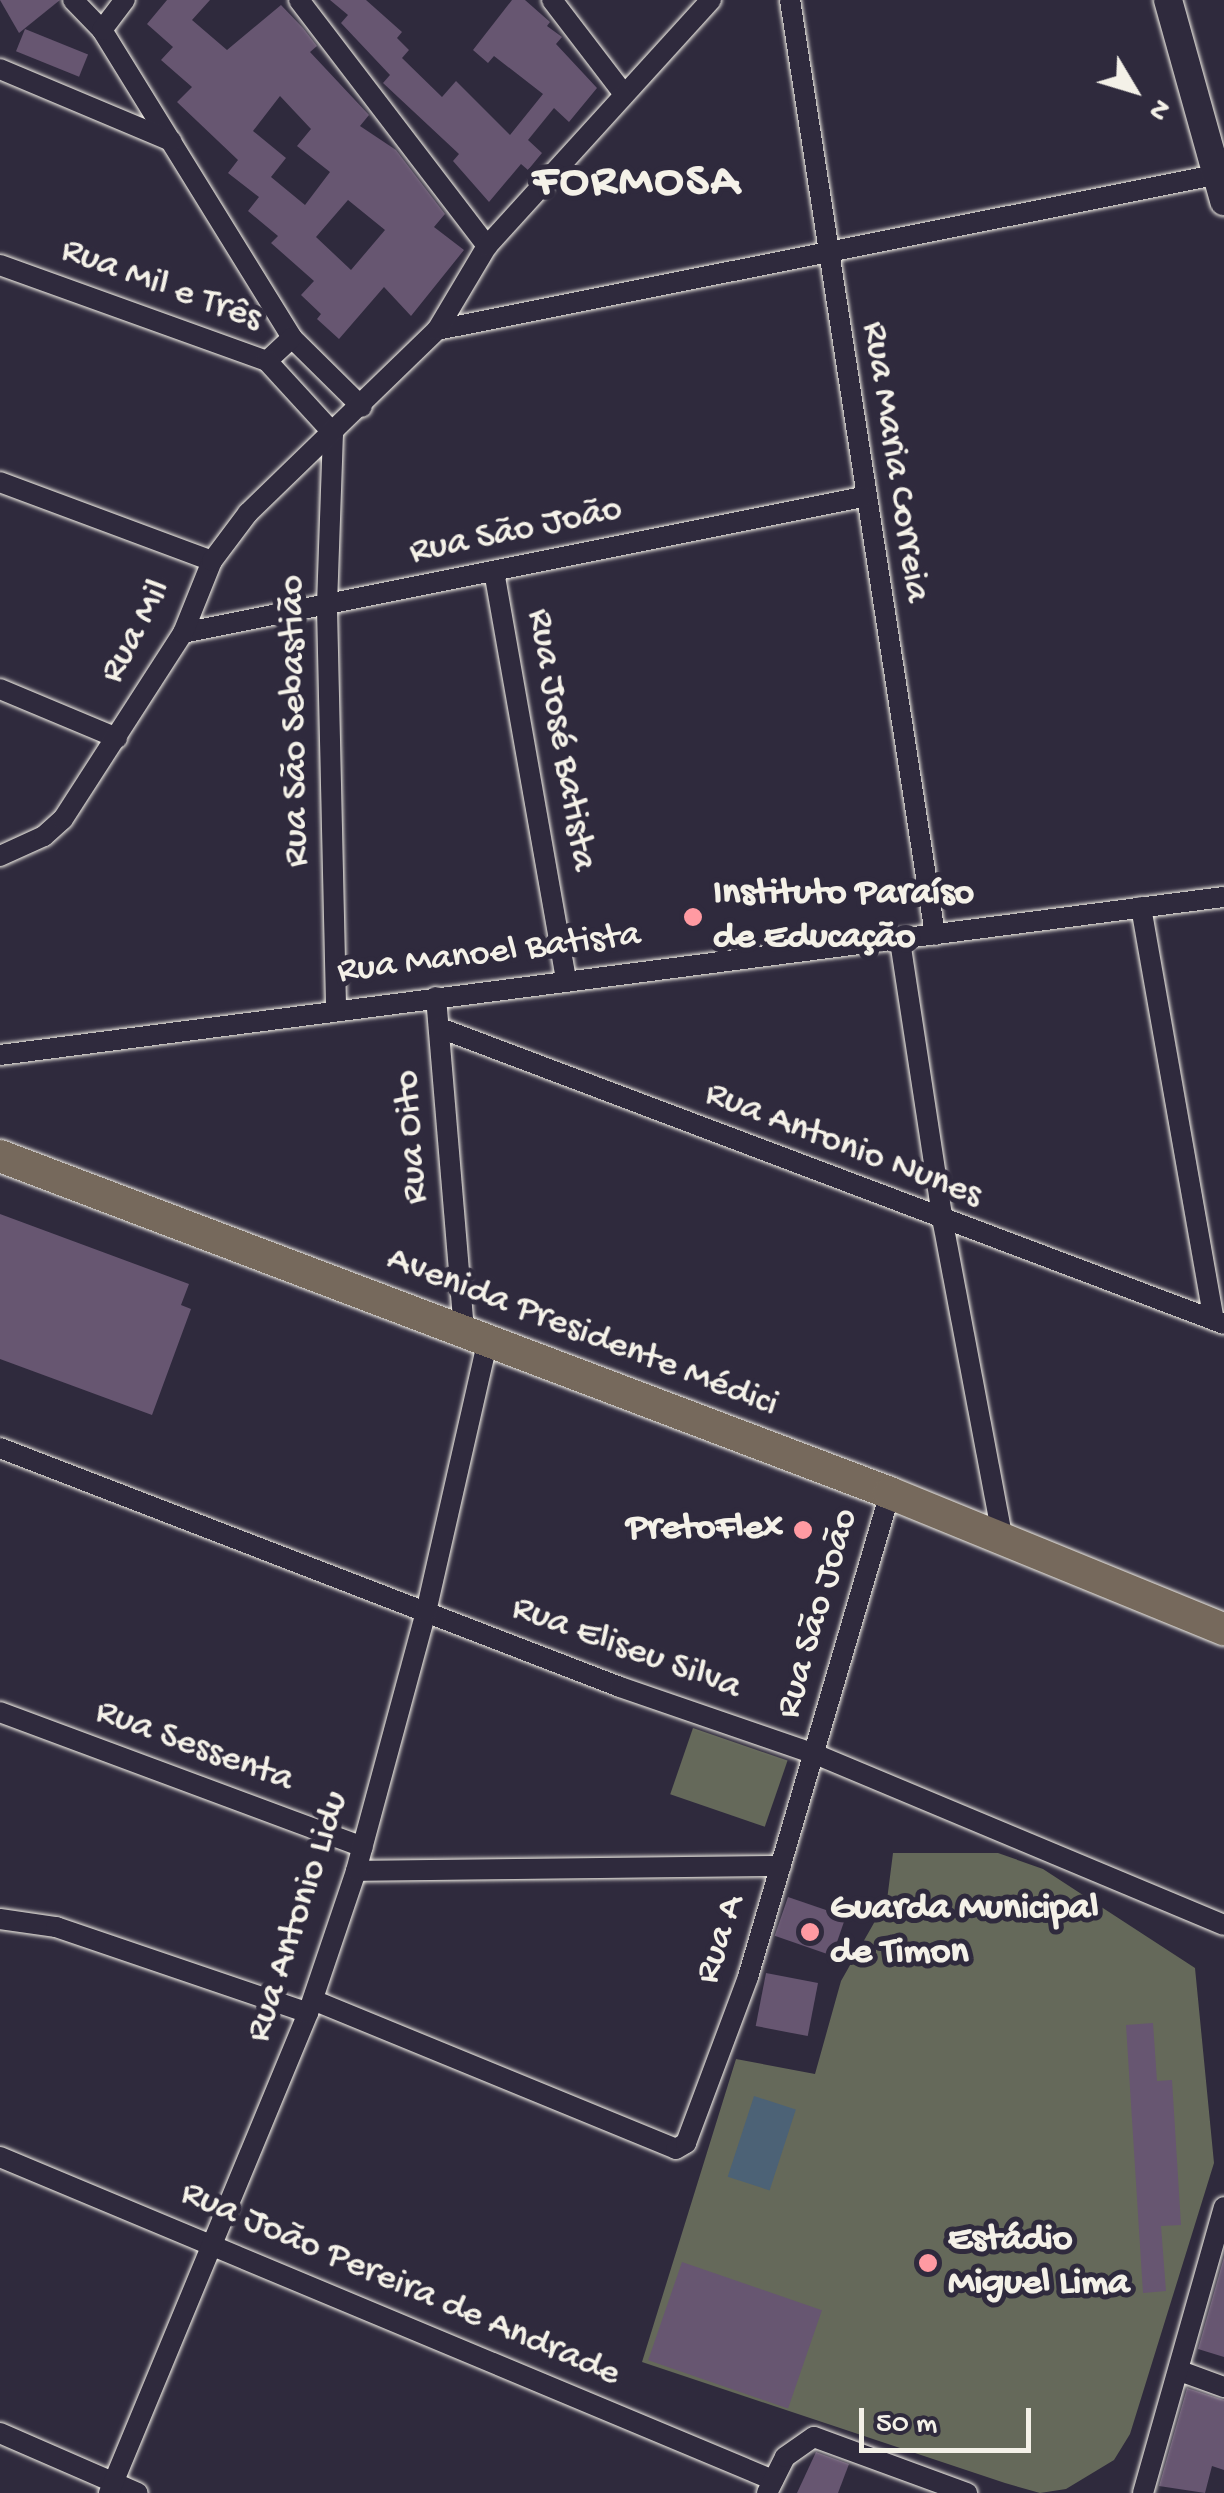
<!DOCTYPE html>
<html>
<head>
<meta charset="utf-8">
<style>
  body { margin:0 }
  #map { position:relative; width:1224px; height:2493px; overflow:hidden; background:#2f2a3d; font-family:"Gochi Hand",sans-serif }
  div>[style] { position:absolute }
  .green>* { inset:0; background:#65695a; transform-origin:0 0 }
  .water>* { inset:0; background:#4c6276; transform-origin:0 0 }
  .building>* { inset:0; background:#675671; transform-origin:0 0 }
  .roads { filter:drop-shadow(0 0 2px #f4f1e8) drop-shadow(0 0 2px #f4f1e8) }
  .street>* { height:20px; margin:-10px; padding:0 10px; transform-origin:10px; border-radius:10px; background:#2f2a3d }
  .secondary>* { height:28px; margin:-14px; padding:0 14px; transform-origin:14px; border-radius:14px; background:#2f2a3d }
  .primary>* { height:32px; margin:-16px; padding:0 16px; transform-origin:16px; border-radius:16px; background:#76695c }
  .dots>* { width:28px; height:28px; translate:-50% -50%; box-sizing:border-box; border:5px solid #2f2a3d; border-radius:50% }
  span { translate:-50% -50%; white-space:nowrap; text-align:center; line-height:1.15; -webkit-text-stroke:10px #2f2a3d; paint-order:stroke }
  .street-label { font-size:38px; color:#f4f1e8 }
  .poi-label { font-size:38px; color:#f4f1e8; font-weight:700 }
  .left { translate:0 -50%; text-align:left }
  .right { translate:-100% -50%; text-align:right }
  .district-label { font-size:48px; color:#f4f1e8; font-weight:700; letter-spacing:2.5px }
  .north { position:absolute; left:1084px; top:40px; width:100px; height:100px; -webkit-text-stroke:8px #2f2a3d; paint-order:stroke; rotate:128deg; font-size:28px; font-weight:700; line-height:40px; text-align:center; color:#f4f1e8 }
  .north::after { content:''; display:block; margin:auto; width:35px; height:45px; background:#f4f1e8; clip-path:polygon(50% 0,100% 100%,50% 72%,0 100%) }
  .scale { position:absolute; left:859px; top:2408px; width:172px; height:45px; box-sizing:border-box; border:5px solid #f4f1e8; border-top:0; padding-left:12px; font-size:30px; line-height:35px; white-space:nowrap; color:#f4f1e8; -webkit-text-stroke:8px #2f2a3d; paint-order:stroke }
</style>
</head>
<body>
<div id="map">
  <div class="green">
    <div style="left:693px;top:1728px;width:100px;height:70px;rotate:19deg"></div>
    <div style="clip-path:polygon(893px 1853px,998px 1853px,1043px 1869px,1195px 1968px,1214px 2163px,1130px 2434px,1114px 2460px,1066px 2489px,1040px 2493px,1005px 2483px,642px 2362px,736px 2059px,815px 2074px,841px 1981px,887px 1900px)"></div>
  </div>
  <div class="water">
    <div style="left:754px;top:2096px;width:44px;height:85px;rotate:18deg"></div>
  </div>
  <div class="building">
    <div style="clip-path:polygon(0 0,60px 0,19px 33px)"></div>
    <div style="clip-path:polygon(evenodd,167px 0,210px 0,192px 20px,227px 50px,281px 5px,303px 28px,317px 46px,310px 52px,369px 115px,360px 126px,396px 150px,445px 214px,434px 227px,464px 250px,411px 316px,384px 287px,339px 339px,317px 319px,321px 314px,301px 295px,314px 281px,271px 243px,278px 236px,248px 211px,259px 197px,228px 173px,238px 160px,177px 102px,192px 87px,161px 60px,173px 47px,147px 24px,167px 0,280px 96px,311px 129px,297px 146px,330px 172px,305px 205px,271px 177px,286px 158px,253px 131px,280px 96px,167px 0,348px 200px,385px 230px,351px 270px,316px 237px,348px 200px)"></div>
    <div style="clip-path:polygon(330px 0,366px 0,402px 32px,397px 38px,409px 50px,402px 58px,442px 97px,456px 81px,510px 135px,543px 94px,494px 56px,488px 63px,473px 50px,512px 0,525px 0,550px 22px,547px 26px,562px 37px,556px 44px,597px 88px,569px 122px,554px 108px,528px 140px,542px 153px,528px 170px,521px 164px,489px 202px,453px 161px,459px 154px,383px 83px,390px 75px,341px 23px,348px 15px)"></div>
    <div style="left:25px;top:29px;width:68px;height:24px;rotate:22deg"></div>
    <div style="clip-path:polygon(0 1214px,189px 1284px,181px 1305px,191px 1309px,152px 1415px,0 1359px)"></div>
    <div style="left:788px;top:1897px;width:61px;height:41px;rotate:19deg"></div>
    <div style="left:766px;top:1973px;width:53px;height:54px;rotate:11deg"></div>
    <div style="clip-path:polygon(1153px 2023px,1157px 2081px,1172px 2080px,1181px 2225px,1161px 2226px,1166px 2291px,1143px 2293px,1126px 2025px)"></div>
    <div style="clip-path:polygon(1224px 2257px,1224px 2357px,1198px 2349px)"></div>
    <div style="left:682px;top:2262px;width:148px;height:104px;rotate:19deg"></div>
    <div style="clip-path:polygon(1187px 2388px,1224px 2400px,1224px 2470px,1212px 2466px,1205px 2493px,1159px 2486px)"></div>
    <div style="clip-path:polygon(816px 2452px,849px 2464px,838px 2493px,797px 2493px)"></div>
  </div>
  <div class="roads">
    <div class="street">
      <div style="left:73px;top:0;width:42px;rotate:46deg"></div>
      <div style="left:102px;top:30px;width:362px;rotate:58.3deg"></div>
      <div style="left:292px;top:338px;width:98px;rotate:44.6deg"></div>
      <div style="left:299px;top:0;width:310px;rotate:52.6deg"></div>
      <div style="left:552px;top:0;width:117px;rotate:52.6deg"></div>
      <div style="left:790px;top:0;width:946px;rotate:81.18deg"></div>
      <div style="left:102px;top:30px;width:38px;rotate:-53deg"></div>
      <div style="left:0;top:69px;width:186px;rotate:22.8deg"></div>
      <div style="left:0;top:265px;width:284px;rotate:19.8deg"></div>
      <div style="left:267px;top:361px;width:34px;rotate:-43deg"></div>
      <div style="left:437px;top:330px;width:793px;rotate:-11.27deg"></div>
      <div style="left:267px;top:361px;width:98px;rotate:47.5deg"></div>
      <div style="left:333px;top:433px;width:175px;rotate:92deg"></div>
      <div style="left:327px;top:608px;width:399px;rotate:88.7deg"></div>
      <div style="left:0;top:482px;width:226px;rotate:20.4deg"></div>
      <div style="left:494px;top:571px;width:416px;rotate:80deg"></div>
      <div style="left:183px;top:633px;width:693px;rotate:-11.31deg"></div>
      <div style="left:0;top:689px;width:127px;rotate:22.7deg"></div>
      <div style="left:0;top:856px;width:48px;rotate:-24.4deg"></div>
      <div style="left:44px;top:836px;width:25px;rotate:-42deg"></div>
      <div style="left:63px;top:819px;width:221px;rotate:-57.2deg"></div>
      <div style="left:183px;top:633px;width:78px;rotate:-68.1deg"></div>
      <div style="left:212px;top:561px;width:60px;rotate:-53.1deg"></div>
      <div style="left:248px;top:513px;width:263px;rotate:-44.1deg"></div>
      <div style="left:437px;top:330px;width:98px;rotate:-59.2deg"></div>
      <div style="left:487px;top:246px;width:333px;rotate:-47.7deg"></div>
      <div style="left:1141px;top:907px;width:419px;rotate:80deg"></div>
      <div style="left:900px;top:941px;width:285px;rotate:81.3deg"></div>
      <div style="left:943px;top:1223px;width:324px;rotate:79.3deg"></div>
      <div style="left:436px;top:997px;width:335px;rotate:85.2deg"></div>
      <div style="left:440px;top:1028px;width:838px;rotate:20.68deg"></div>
      <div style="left:0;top:1055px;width:1234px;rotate:-7.36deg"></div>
      <div style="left:0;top:1448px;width:664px;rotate:21.08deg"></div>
      <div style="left:620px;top:1687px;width:206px;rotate:19deg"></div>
      <div style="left:815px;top:1754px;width:443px;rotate:22.7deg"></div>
      <div style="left:0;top:1712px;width:387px;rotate:20.4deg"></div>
      <div style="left:356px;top:1871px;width:425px;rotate:-0.7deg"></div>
      <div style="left:0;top:1919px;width:57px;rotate:8.1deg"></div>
      <div style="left:56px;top:1927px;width:266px;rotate:18.8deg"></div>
      <div style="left:313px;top:2000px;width:392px;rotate:22.3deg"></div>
      <div style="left:676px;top:2149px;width:12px;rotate:-31deg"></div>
      <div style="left:686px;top:2143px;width:177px;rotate:-69.5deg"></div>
      <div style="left:748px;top:1977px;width:504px;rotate:-73.65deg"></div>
      <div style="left:0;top:2157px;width:838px;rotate:22.68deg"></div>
      <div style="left:1180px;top:2371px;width:47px;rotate:20deg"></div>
      <div style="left:0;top:2433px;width:150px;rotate:23.5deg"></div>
      <div style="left:109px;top:2493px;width:520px;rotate:-67.48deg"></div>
      <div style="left:308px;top:2013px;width:150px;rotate:-71.3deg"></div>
      <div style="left:356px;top:1871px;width:268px;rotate:-74.9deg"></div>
      <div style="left:426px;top:1612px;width:279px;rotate:-77.2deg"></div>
      <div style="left:767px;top:2493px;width:40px;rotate:-63.4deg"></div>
      <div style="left:785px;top:2457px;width:35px;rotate:-35deg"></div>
      <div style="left:814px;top:2437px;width:163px;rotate:20.1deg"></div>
      <div style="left:1143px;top:2493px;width:297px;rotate:-74.2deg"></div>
    </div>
    <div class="secondary">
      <div style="left:1168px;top:0;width:209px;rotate:74.4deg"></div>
    </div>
    <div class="primary">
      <div style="left:0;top:1156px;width:952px;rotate:20.74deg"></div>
      <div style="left:890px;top:1493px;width:361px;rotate:22.2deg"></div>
    </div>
  </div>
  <div class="dots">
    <div style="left:693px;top:917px;background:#ff9aa2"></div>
    <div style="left:803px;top:1530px;background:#ff9aa2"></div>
    <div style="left:810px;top:1932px;background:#ff9aa2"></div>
    <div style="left:928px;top:2263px;background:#ff9aa2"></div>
  </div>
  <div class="street-label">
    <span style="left:161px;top:286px;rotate:20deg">Rua Mil e Três</span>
    <span style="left:894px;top:462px;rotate:81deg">Rua Maria Correia</span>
    <span style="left:516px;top:532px;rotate:-12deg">Rua São João</span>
    <span style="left:137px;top:632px;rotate:-62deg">Rua Mil</span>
    <span style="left:296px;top:721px;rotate:-91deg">Rua São Sebastião</span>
    <span style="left:560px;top:740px;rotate:80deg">Rua José Batista</span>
    <span style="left:489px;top:955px;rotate:-7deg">Rua Manoel Batista</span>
    <span style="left:413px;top:1137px;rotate:-94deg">Rua Oito</span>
    <span style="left:843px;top:1146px;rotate:21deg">Rua Antonio Nunes</span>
    <span style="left:582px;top:1333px;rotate:21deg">Avenida Presidente Médici</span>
    <span style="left:819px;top:1614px;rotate:-74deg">Rua São João</span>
    <span style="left:626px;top:1649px;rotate:20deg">Rua Eliseu Silva</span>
    <span style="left:194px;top:1747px;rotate:20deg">Rua Sessenta</span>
    <span style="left:299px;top:1917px;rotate:-72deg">Rua Antonio Lidu</span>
    <span style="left:722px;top:1940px;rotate:-72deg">Rua A</span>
    <span style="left:400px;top:2285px;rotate:23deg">Rua João Pereira de Andrade</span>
  </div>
  <div class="poi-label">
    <span class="left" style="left:713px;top:917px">Instituto Paraíso<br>de Educação</span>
    <span class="right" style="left:783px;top:1530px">PretoFlex</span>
    <span class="left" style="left:830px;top:1932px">Guarda Municipal<br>de Timon</span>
    <span class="left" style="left:948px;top:2263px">Estádio<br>Miguel Lima</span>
  </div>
  <div class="district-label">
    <span style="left:637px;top:184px">FORMOSA</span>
  </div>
  <div class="north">N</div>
  <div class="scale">50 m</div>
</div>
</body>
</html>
